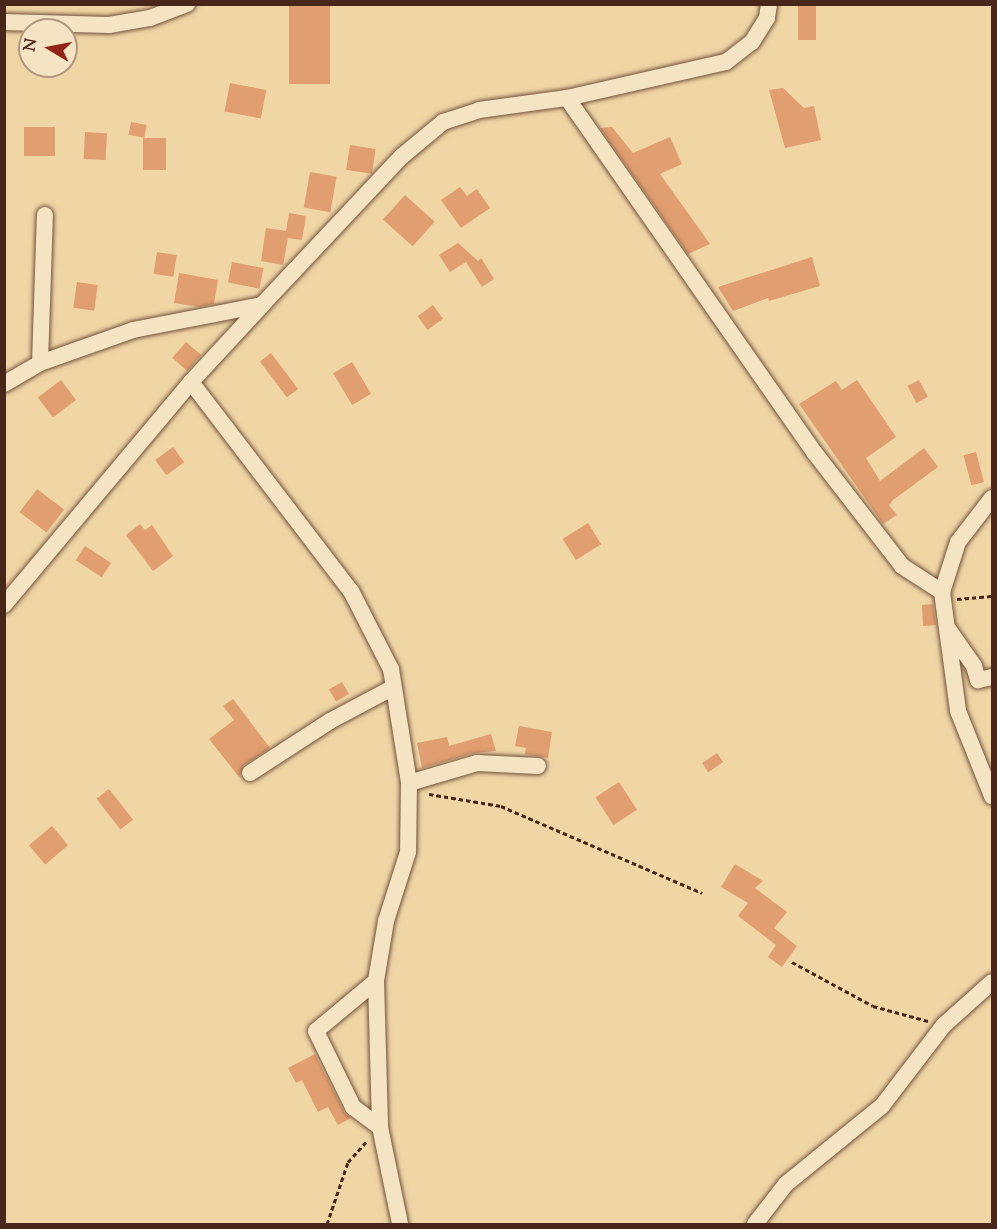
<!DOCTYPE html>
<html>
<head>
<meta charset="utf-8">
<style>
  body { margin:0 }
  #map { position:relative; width:997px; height:1229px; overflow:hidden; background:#f0d5a5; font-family:"Sorts Mill Goudy",serif }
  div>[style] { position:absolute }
  .building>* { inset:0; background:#e19e70; transform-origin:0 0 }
  .path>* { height:3px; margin-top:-1.5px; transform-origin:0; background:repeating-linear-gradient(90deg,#48271a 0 4.5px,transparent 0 7.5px) }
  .roads { filter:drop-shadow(0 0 2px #72523d) drop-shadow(0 0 2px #72523d) }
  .minor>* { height:16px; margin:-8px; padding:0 8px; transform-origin:8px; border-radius:8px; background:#f5e4c4 }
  span { translate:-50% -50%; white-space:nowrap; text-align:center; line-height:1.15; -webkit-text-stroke:5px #f5e4c4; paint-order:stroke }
  .frame { position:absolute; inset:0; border:6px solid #48271a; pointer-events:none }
  .north { position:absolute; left:18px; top:18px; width:60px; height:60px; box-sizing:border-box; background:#f5e4c4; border:2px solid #b09880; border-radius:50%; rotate:280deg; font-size:16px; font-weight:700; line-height:24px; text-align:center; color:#48271a }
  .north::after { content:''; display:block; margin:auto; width:21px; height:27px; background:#8f2418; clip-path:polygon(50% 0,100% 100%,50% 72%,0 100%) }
</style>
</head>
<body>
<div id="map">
  <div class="building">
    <div style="left:289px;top:4px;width:41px;height:80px"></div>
    <div style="left:798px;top:4px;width:18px;height:36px"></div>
    <div style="left:230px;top:83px;width:37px;height:29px;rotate:11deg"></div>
    <div style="clip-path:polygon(783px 88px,804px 108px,814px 106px,821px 140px,785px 148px,769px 90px)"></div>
    <div style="left:131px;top:122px;width:16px;height:13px;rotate:11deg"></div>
    <div style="left:55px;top:127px;width:29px;height:31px;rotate:90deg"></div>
    <div style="clip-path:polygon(612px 127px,633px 153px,670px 137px,682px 164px,660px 174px,710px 244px,688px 254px,600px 128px)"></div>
    <div style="left:85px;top:132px;width:22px;height:27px;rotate:3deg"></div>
    <div style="left:143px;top:138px;width:23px;height:32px"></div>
    <div style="left:350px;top:145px;width:26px;height:25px;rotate:9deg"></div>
    <div style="left:310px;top:172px;width:27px;height:36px;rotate:10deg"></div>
    <div style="clip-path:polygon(460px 187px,467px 196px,477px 189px,490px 208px,461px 228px,441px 200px)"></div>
    <div style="left:405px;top:195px;width:40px;height:33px;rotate:42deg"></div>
    <div style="clip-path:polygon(289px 213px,306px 216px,302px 240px,288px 238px,283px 265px,261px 261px,266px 228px,286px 231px)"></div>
    <div style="clip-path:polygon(458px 243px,478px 261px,481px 258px,494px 279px,482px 287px,466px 262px,450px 272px,439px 255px)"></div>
    <div style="left:157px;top:252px;width:20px;height:22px;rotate:9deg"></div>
    <div style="clip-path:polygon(812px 257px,820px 286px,769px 301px,768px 298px,733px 311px,718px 287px)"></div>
    <div style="left:232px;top:262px;width:32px;height:21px;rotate:11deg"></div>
    <div style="clip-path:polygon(179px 273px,218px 280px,214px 304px,199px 307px,174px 303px)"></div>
    <div style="left:77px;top:282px;width:21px;height:26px;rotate:8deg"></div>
    <div style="left:433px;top:305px;width:17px;height:19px;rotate:54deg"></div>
    <div style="left:186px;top:342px;width:20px;height:21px;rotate:41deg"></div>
    <div style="left:271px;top:353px;width:45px;height:14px;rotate:53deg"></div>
    <div style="left:352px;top:362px;width:37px;height:22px;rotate:59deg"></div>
    <div style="left:61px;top:380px;width:25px;height:29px;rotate:53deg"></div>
    <div style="clip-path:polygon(857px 380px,896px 437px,866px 458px,880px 481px,924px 448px,938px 467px,893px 500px,889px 505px,897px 515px,883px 524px,799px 404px,836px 381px,842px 390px)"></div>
    <div style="left:919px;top:380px;width:19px;height:13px;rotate:62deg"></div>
    <div style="left:173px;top:447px;width:19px;height:22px;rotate:54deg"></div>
    <div style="left:976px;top:452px;width:31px;height:13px;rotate:75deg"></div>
    <div style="left:37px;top:489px;width:34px;height:29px;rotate:37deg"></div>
    <div style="left:588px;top:523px;width:25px;height:30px;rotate:58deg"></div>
    <div style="clip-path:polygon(140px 524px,145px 530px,152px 525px,173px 556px,153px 571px,126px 535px)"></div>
    <div style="left:85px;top:546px;width:31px;height:17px;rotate:33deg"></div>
    <div style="clip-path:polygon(933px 604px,936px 625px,923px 626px,922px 605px)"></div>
    <div style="left:342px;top:682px;width:14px;height:15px;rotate:60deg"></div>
    <div style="clip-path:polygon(233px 699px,270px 748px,244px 765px,239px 777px,209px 739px,234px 720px,223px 706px)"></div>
    <div style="clip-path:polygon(519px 726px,552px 732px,548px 758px,525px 754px,526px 748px,515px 746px)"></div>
    <div style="clip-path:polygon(491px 734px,496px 751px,474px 753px,422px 768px,417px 743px,447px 737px,449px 746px)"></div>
    <div style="left:717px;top:753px;width:11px;height:18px;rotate:56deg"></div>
    <div style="left:619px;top:782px;width:33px;height:28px;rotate:57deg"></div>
    <div style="left:109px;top:789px;width:39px;height:16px;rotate:52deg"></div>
    <div style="left:52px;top:826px;width:25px;height:30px;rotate:50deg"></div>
    <div style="clip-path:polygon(735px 864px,763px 881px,755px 888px,787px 912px,774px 928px,797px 946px,782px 967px,768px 957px,776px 945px,738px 916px,748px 903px,721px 887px)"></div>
    <div style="clip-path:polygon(315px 1054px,344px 1112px,351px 1118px,338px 1125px,328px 1107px,318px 1112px,302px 1080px,296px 1083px,288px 1068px)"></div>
  </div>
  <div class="path">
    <div style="left:957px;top:599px;width:35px;rotate:-5deg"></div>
    <div style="left:429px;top:794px;width:73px;rotate:9.5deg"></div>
    <div style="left:501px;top:806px;width:219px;rotate:23.4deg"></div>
    <div style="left:792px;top:962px;width:92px;rotate:28.5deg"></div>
    <div style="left:873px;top:1006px;width:57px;rotate:15.3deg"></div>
    <div style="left:327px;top:1224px;width:65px;rotate:-71.3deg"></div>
    <div style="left:348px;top:1162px;width:28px;rotate:-48deg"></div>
  </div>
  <div class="roads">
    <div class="minor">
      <div style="left:4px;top:22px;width:105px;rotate:1.6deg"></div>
      <div style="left:109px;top:25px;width:42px;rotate:-9.7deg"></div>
      <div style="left:150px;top:18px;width:40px;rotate:-21deg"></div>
      <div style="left:567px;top:98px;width:432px;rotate:55.1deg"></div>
      <div style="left:814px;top:452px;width:144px;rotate:52.3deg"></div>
      <div style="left:902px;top:566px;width:48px;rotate:33deg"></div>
      <div style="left:40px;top:363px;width:148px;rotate:-88.1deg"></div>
      <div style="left:191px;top:382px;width:263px;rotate:52.6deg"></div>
      <div style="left:351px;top:591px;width:88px;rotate:62.9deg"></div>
      <div style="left:391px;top:669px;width:115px;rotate:81deg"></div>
      <div style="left:409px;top:783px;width:69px;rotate:90.8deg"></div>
      <div style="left:408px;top:852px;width:72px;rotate:107.7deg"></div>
      <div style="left:386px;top:921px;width:61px;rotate:99.5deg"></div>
      <div style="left:376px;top:981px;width:146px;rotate:88.4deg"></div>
      <div style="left:380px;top:1127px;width:99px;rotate:78.3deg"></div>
      <div style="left:4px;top:384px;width:42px;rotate:-30.3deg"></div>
      <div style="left:40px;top:363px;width:99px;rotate:-19.5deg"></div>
      <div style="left:133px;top:330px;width:131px;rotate:-11deg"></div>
      <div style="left:992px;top:498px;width:56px;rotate:127.7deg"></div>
      <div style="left:958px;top:542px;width:52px;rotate:107.7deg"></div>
      <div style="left:942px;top:592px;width:120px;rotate:82.3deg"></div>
      <div style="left:958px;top:711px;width:92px;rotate:68.2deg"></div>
      <div style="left:4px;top:605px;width:291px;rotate:-50deg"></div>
      <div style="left:191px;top:382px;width:105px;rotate:-47.3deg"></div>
      <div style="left:262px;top:305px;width:203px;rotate:-46.8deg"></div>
      <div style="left:401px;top:157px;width:55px;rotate:-39.8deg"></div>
      <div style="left:443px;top:122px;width:38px;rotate:-18deg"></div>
      <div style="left:479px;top:110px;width:89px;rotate:-7.8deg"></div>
      <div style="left:567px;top:98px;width:163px;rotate:-12.8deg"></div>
      <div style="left:726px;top:62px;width:33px;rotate:-38deg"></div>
      <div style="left:752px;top:42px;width:28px;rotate:-58deg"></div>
      <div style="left:767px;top:18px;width:14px;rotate:-82deg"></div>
      <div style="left:949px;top:630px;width:44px;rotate:55.2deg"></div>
      <div style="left:974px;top:666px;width:15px;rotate:74deg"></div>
      <div style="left:978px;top:680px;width:14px;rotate:-12deg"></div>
      <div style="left:250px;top:773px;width:95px;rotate:-33deg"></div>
      <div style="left:330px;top:721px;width:72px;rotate:-28deg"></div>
      <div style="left:409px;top:783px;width:71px;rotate:-16.4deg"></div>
      <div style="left:477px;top:763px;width:61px;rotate:2.8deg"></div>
      <div style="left:376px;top:981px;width:78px;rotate:140.2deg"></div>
      <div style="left:316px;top:1031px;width:85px;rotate:64deg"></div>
      <div style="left:353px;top:1107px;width:34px;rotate:37deg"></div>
      <div style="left:755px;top:1224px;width:51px;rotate:-52.2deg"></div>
      <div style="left:786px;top:1184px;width:124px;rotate:-39.1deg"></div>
      <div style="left:882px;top:1106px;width:102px;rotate:-52.6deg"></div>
      <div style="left:944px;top:1025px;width:64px;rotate:-41.9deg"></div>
    </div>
  </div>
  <div class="frame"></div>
  <div class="north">N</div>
</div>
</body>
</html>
